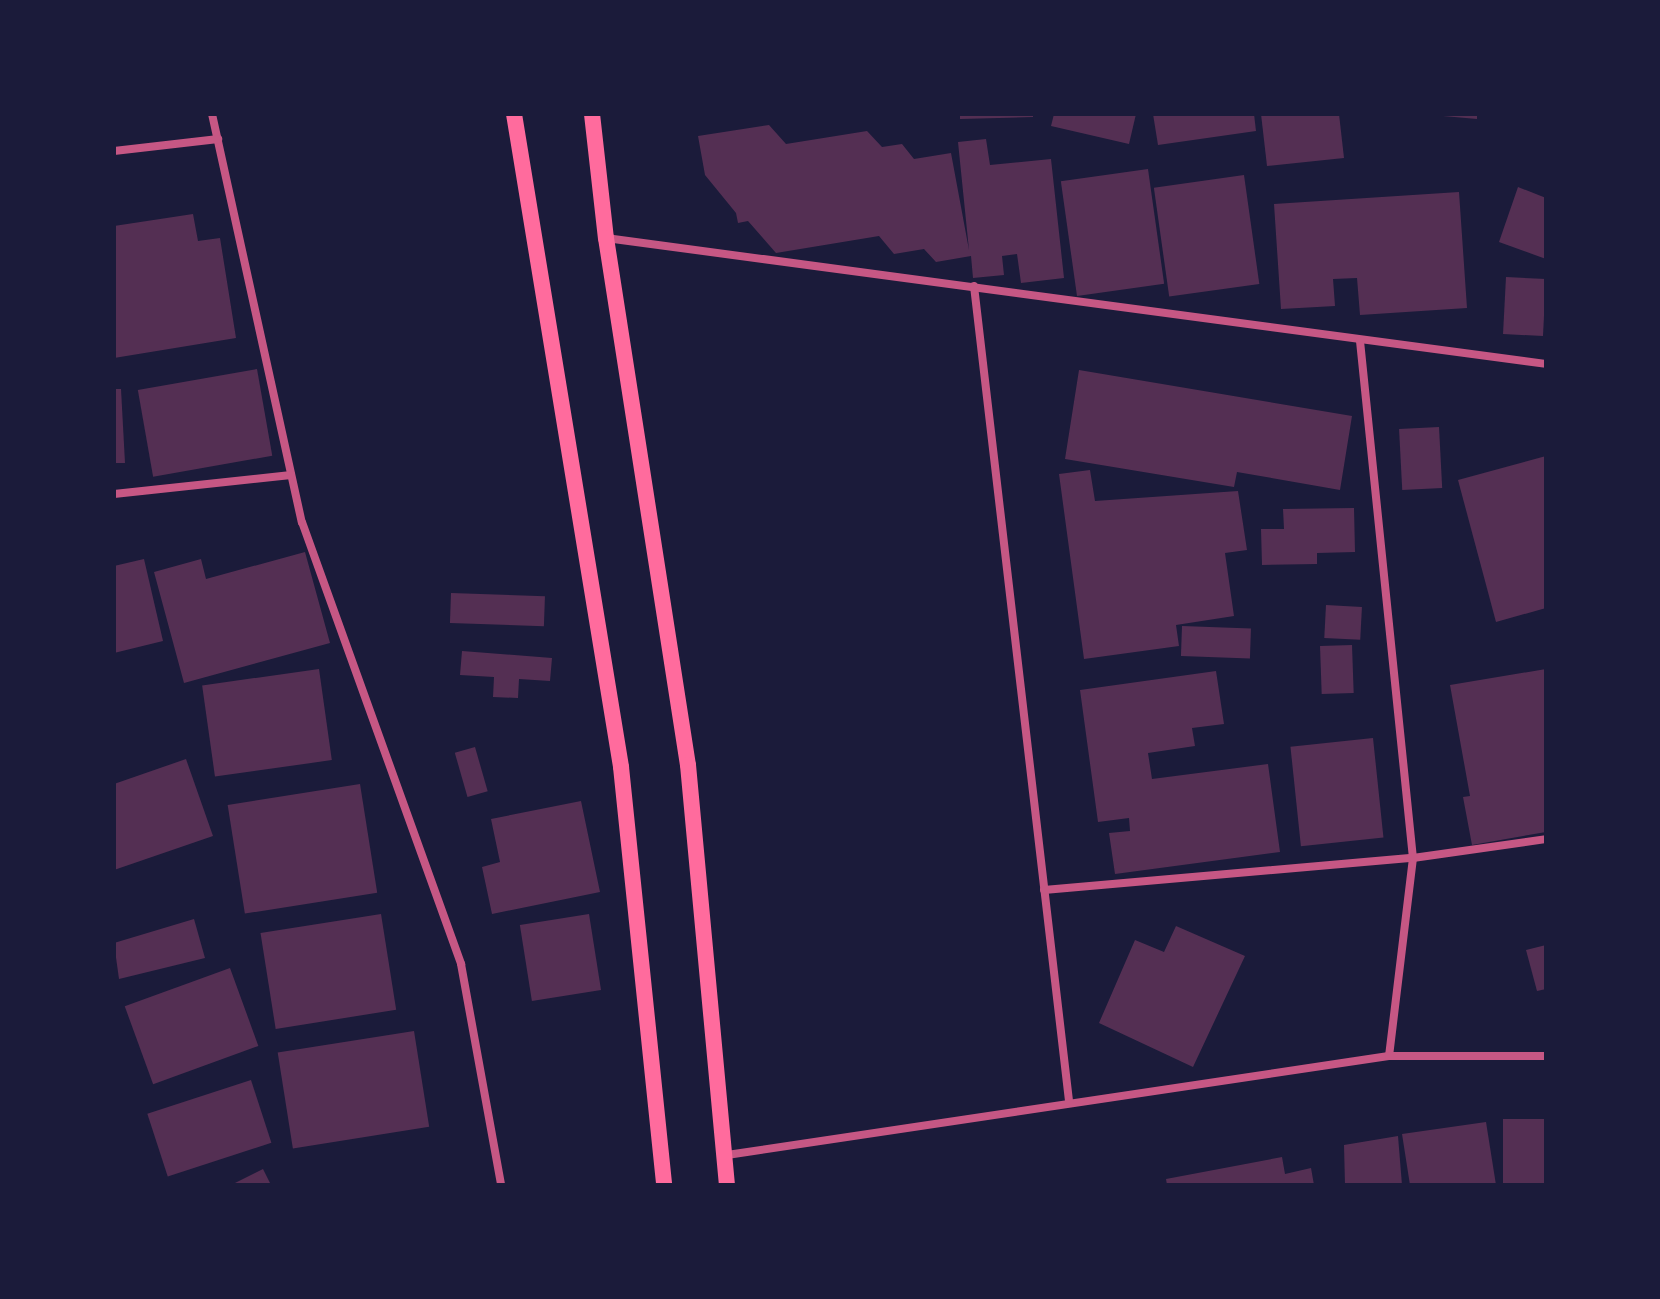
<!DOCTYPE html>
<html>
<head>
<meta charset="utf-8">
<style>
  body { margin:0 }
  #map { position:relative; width:1660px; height:1299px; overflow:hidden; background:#1b1b3a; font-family:"Playfair Display",serif }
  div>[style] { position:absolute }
  .building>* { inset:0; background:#542f53; transform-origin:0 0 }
  .minor>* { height:8px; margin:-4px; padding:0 4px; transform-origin:4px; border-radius:4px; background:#c65784 }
  .secondary>* { height:16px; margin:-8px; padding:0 8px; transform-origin:8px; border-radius:8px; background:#ff6b9d }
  span { translate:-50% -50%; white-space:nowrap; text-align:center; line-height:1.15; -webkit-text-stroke:8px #1b1b3a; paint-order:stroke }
  .frame { position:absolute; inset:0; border:116px solid #1b1b3a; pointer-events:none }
</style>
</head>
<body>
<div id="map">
  <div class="building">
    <div style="clip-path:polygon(960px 114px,1033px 114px,1033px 117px,960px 119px)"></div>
    <div style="clip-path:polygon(1054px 114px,1136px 114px,1129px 144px,1051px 126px)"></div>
    <div style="clip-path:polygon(1153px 114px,1254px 114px,1256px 131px,1158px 145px)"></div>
    <div style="clip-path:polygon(1261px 114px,1339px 114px,1344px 158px,1267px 166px)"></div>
    <div style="clip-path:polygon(1444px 114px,1477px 114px,1477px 119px,1443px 116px)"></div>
    <div style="clip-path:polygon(769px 125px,786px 144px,867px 131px,882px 147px,902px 144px,914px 159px,951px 153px,969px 250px,958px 142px,986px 139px,990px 165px,1051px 159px,1064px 278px,1021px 283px,1017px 254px,1002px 256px,1004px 275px,973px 278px,971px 256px,936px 262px,924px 249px,894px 254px,879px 236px,776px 253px,748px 221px,738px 223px,736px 213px,705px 175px,698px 136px)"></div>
    <div style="left:1148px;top:169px;width:116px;height:88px;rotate:82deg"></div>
    <div style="left:1244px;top:175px;width:110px;height:91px;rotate:82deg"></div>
    <div style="clip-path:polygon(1518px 187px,1546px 198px,1546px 259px,1499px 242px)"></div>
    <div style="clip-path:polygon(1459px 192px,1467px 308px,1360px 315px,1357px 278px,1333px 279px,1335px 306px,1281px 309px,1274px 204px)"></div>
    <div style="clip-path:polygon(193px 214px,198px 241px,220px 238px,236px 338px,114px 358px,114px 226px)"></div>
    <div style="left:1506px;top:277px;width:40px;height:57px;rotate:3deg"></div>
    <div style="left:257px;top:369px;width:88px;height:121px;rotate:80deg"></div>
    <div style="clip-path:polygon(1079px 370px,1352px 416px,1340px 490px,1237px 472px,1234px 487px,1065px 459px)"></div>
    <div style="clip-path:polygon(114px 389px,121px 389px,125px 463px,114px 463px)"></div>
    <div style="left:1439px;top:427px;width:61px;height:40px;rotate:87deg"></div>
    <div style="clip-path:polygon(1546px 456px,1546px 608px,1496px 622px,1458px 480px)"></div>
    <div style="clip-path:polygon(1090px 470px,1095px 501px,1238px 491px,1247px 550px,1225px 553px,1234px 616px,1176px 625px,1179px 646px,1084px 659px,1059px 474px)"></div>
    <div style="clip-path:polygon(1354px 508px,1355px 552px,1317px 553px,1317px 564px,1262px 565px,1261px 529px,1284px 529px,1283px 509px)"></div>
    <div style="clip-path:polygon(305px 552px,330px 643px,184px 683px,154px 572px,201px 559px,206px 579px)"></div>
    <div style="clip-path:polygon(144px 559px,163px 641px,114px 653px,114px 566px)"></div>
    <div style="left:451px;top:593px;width:94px;height:30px;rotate:2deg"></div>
    <div style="left:1326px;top:605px;width:36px;height:33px;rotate:3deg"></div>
    <div style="left:1182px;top:626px;width:69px;height:30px;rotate:2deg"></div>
    <div style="left:1352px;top:645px;width:48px;height:32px;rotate:88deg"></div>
    <div style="clip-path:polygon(462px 651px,552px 658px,550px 681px,519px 679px,518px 698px,493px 697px,494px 677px,460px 675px)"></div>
    <div style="left:319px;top:669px;width:92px;height:118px;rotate:82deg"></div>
    <div style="clip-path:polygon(1546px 669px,1546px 832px,1472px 845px,1463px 797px,1470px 796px,1450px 685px)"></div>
    <div style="clip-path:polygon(1216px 671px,1224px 724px,1192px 728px,1195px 746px,1148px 753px,1152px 779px,1268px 764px,1280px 852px,1115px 874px,1109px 833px,1130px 831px,1129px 818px,1098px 822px,1080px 690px)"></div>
    <div style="left:1373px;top:738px;width:100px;height:83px;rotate:84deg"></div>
    <div style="left:475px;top:747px;width:46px;height:21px;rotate:74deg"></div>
    <div style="clip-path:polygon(186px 759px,213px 836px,114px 870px,114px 784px)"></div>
    <div style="left:360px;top:784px;width:110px;height:134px;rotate:81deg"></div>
    <div style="clip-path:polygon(581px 801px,600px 892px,492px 914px,482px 867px,500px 862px,491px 819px)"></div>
    <div style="left:381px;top:914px;width:97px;height:122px;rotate:81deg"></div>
    <div style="left:589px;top:914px;width:77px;height:70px;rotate:81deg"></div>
    <div style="clip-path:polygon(194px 919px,205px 958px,119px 979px,114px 943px)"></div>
    <div style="clip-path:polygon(1176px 926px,1245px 956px,1193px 1067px,1099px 1023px,1135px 940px,1164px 952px)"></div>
    <div style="clip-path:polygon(1546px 945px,1546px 989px,1537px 991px,1526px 950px)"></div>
    <div style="left:230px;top:968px;width:83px;height:112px;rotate:70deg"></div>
    <div style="left:414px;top:1031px;width:97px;height:138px;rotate:81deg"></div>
    <div style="left:251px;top:1080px;width:66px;height:109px;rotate:72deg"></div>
    <div style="left:1546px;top:1119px;width:66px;height:43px;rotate:90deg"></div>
    <div style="clip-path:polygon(1486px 1122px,1496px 1185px,1410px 1185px,1402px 1134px)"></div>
    <div style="clip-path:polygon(1398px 1136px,1402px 1185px,1345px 1185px,1344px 1145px)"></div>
    <div style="clip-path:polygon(1282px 1157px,1285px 1174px,1311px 1168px,1314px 1185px,1167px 1185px,1166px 1179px)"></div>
    <div style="clip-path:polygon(263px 1169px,271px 1185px,231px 1185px)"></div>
  </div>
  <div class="minor">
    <div style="left:212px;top:114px;width:418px;rotate:77.6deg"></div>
    <div style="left:302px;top:522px;width:470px;rotate:70.2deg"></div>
    <div style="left:461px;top:964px;width:225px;rotate:79.7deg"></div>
    <div style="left:114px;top:151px;width:105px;rotate:-6.6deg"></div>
    <div style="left:606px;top:238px;width:948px;rotate:7.63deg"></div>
    <div style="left:974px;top:286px;width:821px;rotate:83.35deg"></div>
    <div style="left:1360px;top:341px;width:520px;rotate:84.15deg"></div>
    <div style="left:1413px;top:858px;width:199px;rotate:96.9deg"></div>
    <div style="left:114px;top:494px;width:178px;rotate:-6.1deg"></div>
    <div style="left:1044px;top:890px;width:370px;rotate:-5deg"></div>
    <div style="left:1413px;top:858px;width:134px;rotate:-8.1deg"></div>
    <div style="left:727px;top:1155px;width:669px;rotate:-8.51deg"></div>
    <div style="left:1389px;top:1056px;width:157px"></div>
  </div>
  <div class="secondary">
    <div style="left:514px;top:114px;width:662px;rotate:80.69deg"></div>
    <div style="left:621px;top:767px;width:420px;rotate:84.1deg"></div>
    <div style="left:592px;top:114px;width:125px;rotate:83.6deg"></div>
    <div style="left:606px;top:238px;width:533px;rotate:81.16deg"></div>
    <div style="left:688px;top:765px;width:422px;rotate:84.7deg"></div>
  </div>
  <div class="frame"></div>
</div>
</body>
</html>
